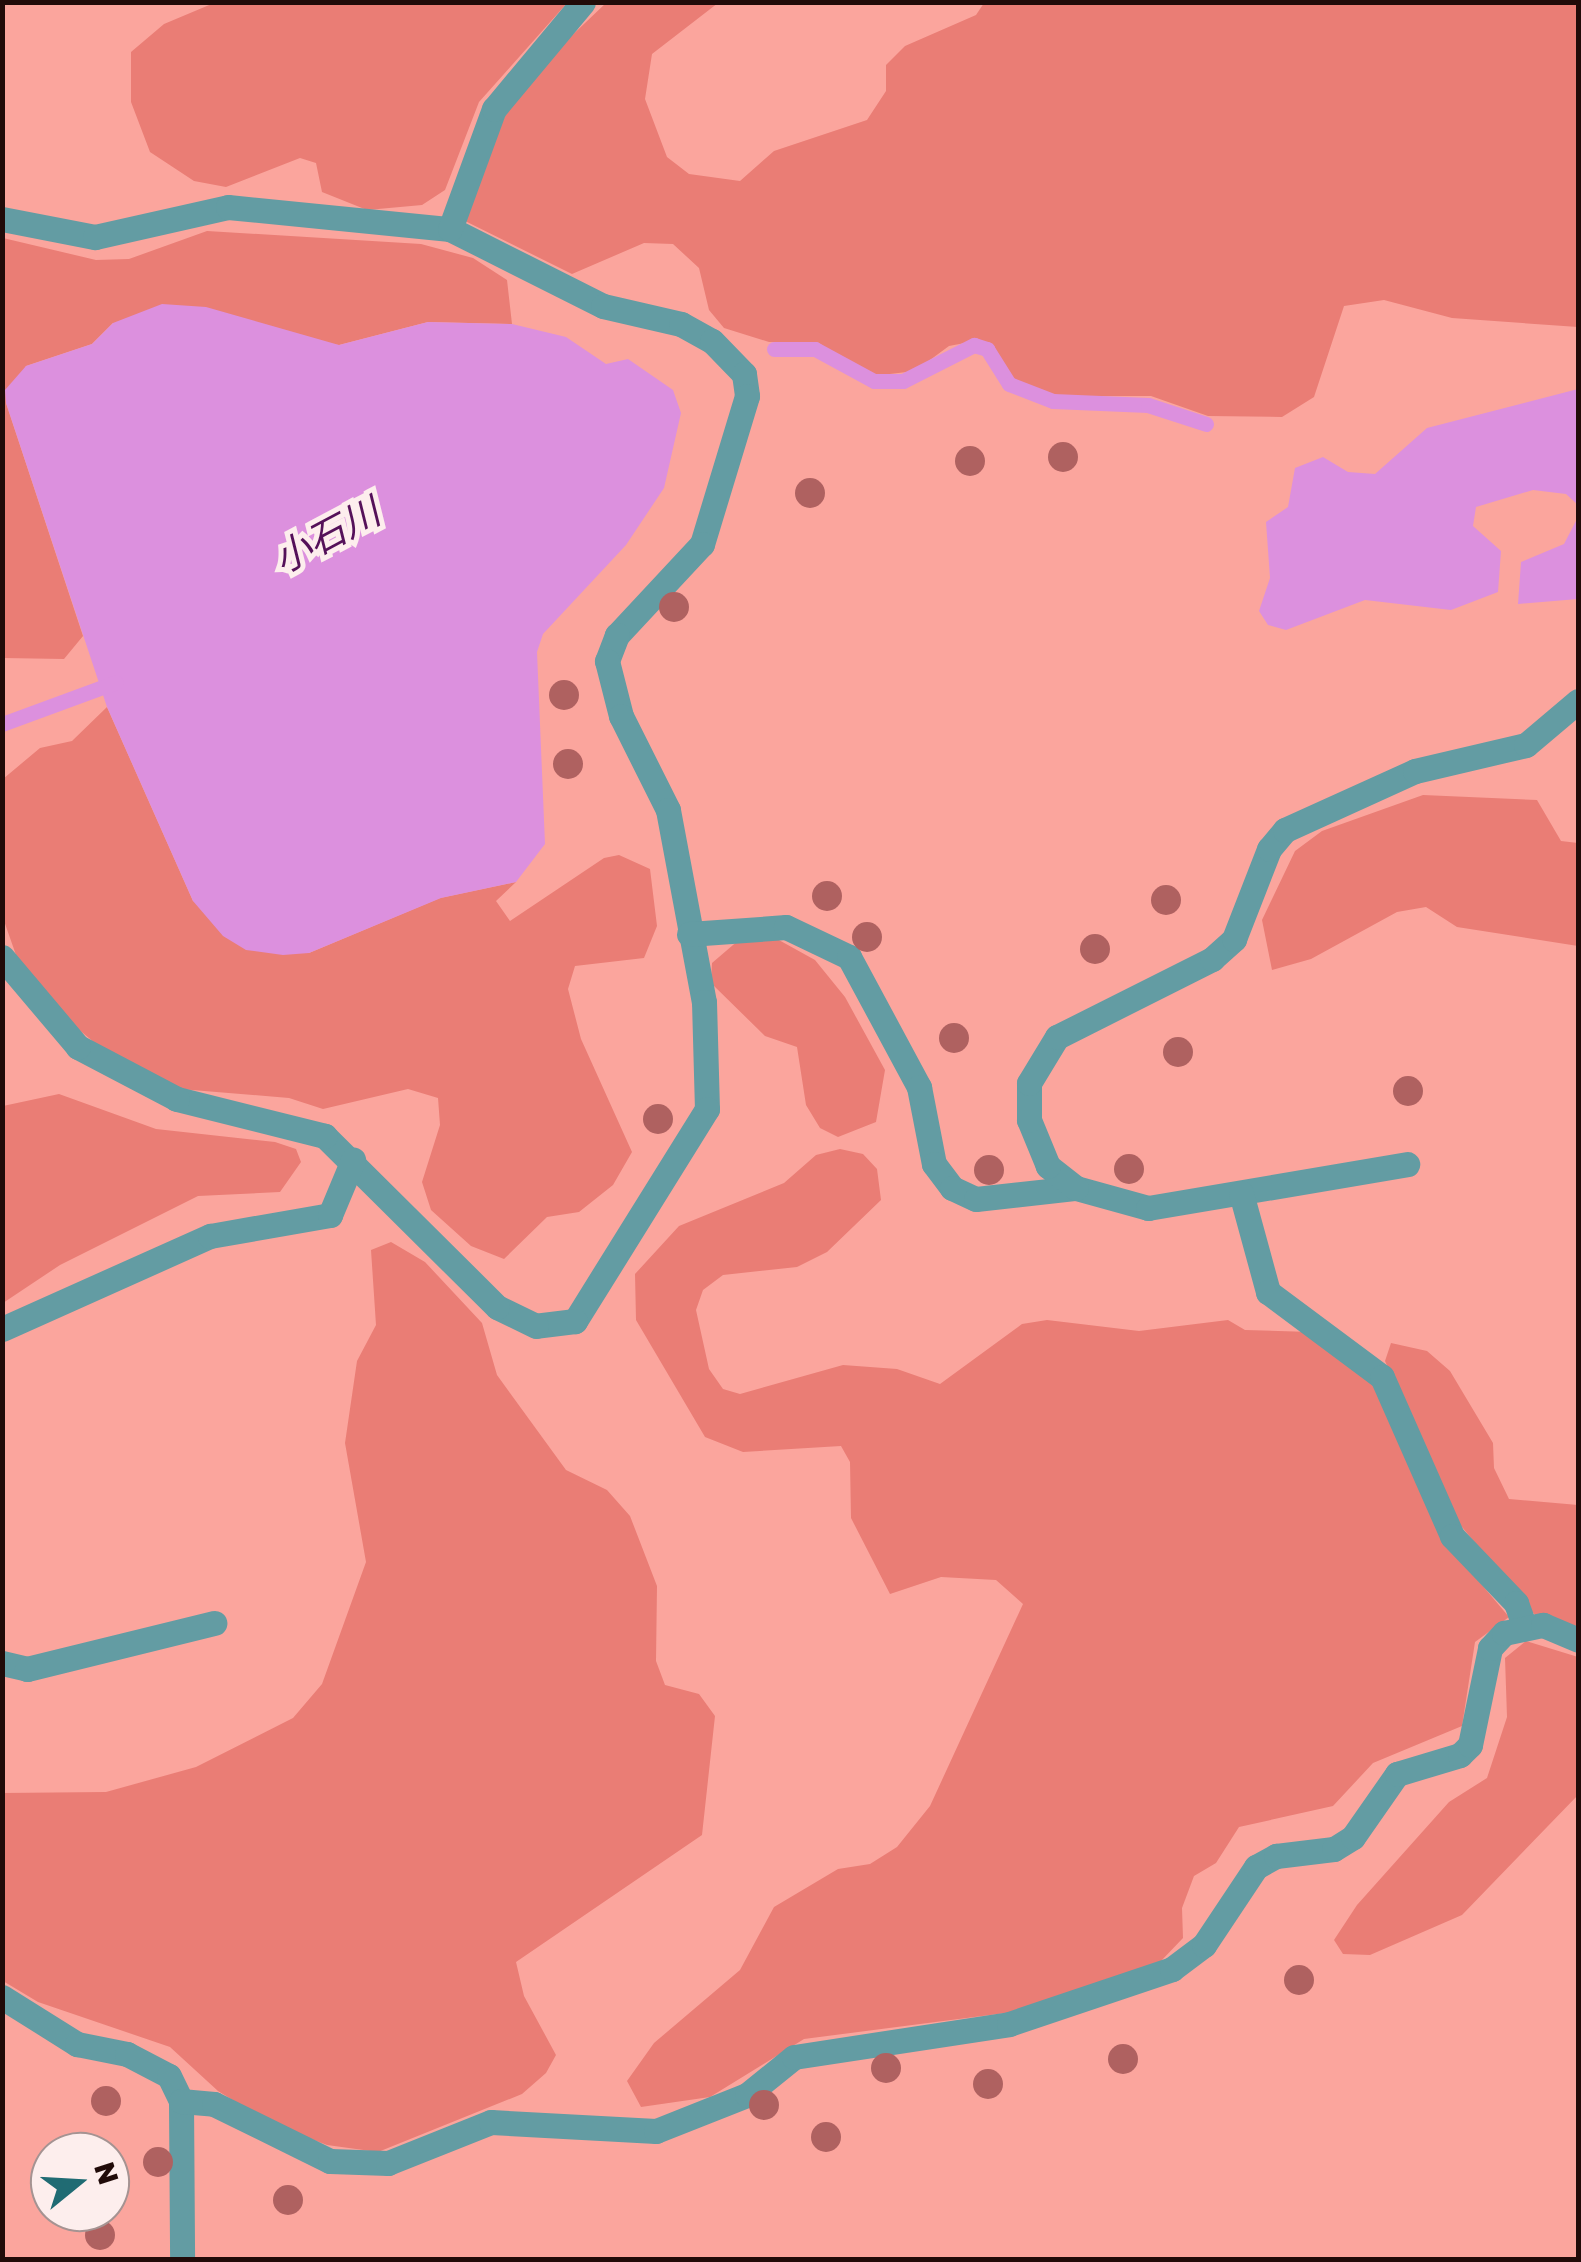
<!DOCTYPE html>
<html>
<head>
<meta charset="utf-8">
<style>
  body { margin:0 }
  #map { position:relative; width:1581px; height:2262px; overflow:hidden; background:#f8c2bc; font-family:"Golos Text","Noto Sans JP",sans-serif }
  div>[style] { position:absolute }
  .green>* { inset:0; background:#fba59d }
  .forest>* { inset:0; background:#ea7d75 }
  .water>* { inset:0; background:#dc90de }
  .stream>* { height:15px; margin:-7.5px; padding:0 7.5px; transform-origin:7.5px; border-radius:7.5px; background:#dc90de }
  .lane>* { height:25px; margin:-12.5px; padding:0 12.5px; transform-origin:12.5px; border-radius:12.5px; background:#639ca3 }
  .trees>* { width:30px; height:30px; margin:-15px; border-radius:50%; background:#af6160 }
  span { translate:-50% -50%; white-space:nowrap; text-align:center; line-height:1.15; -webkit-text-stroke:10px #fdeeed; paint-order:stroke }
  .water-label { font-size:38px; color:#551159; font-style:italic }
  .frame { position:absolute; inset:0; border:5px solid #210b09; pointer-events:none }
  .north { position:absolute; left:30px; top:2132px; width:100px; height:100px; box-sizing:border-box; background:#fdeeed; border:2px solid #a59392; border-radius:50%; rotate:72deg; font-size:28px; font-weight:700; line-height:40px; text-align:center; color:#210b09 }
  .north::after { content:''; display:block; margin:auto; width:35px; height:45px; background:#206b73; clip-path:polygon(50% 0,100% 100%,50% 72%,0 100%) }
</style>
</head>
<body>
<div id="map">
  <div class="green">
    <div style="clip-path:polygon(evenodd,3px 3px,1578px 3px,1578px 2259px,3px 2260px,3px 3px,50px 2152px,110px 2152px,110px 2212px,50px 2212px,50px 2152px)"></div>
  </div>
  <div class="forest">
    <div style="clip-path:polygon(214px 3px,567px 3px,479px 102px,445px 190px,422px 205px,367px 210px,322px 192px,316px 163px,300px 158px,226px 187px,194px 181px,150px 152px,131px 102px,131px 52px,164px 24px)"></div>
    <div style="clip-path:polygon(606px 3px,718px 3px,652px 54px,645px 99px,667px 157px,689px 174px,740px 181px,774px 151px,867px 120px,886px 91px,886px 65px,905px 46px,976px 15px,984px 3px,1578px 3px,1578px 327px,1452px 318px,1384px 300px,1344px 306px,1314px 397px,1282px 417px,1208px 416px,1151px 396px,1055px 396px,1014px 381px,993px 348px,975px 341px,949px 346px,915px 371px,873px 376px,816px 342px,769px 342px,724px 328px,709px 310px,699px 268px,673px 244px,644px 243px,572px 274px,461px 219px,505px 116px,542px 64px)"></div>
    <div style="clip-path:polygon(207px 231px,421px 244px,473px 258px,507px 280px,512px 324px,428px 322px,339px 345px,113px 323px,92px 344px,26px 366px,6px 403px,83px 636px,64px 659px,3px 658px,3px 238px,96px 260px,129px 259px)"></div>
    <div style="clip-path:polygon(107px 707px,193px 901px,309px 953px,440px 898px,516px 882px,496px 901px,510px 921px,604px 858px,619px 855px,650px 869px,657px 926px,644px 958px,575px 966px,568px 989px,581px 1039px,632px 1152px,613px 1185px,579px 1212px,547px 1217px,504px 1259px,471px 1246px,431px 1210px,422px 1182px,440px 1125px,438px 1098px,408px 1089px,323px 1109px,289px 1098px,180px 1089px,114px 1059px,65px 1018px,16px 955px,3px 918px,3px 779px,40px 748px,72px 741px)"></div>
    <div style="clip-path:polygon(1423px 795px,1537px 800px,1561px 841px,1578px 843px,1578px 946px,1457px 927px,1426px 907px,1397px 912px,1311px 959px,1272px 970px,1262px 920px,1295px 851px,1322px 831px)"></div>
    <div style="clip-path:polygon(740px 939px,777px 939px,815px 960px,845px 997px,885px 1070px,876px 1122px,838px 1137px,820px 1128px,806px 1105px,797px 1047px,765px 1036px,711px 983px,712px 963px)"></div>
    <div style="clip-path:polygon(59px 1094px,156px 1129px,275px 1142px,296px 1149px,301px 1162px,280px 1192px,198px 1196px,60px 1265px,3px 1303px,3px 1106px)"></div>
    <div style="clip-path:polygon(840px 1149px,863px 1154px,877px 1169px,881px 1200px,827px 1252px,797px 1267px,723px 1275px,703px 1290px,696px 1310px,709px 1369px,723px 1389px,740px 1394px,843px 1365px,897px 1369px,940px 1384px,1022px 1324px,1047px 1320px,1139px 1331px,1228px 1320px,1245px 1330px,1311px 1332px,1369px 1376px,1439px 1534px,1509px 1617px,1475px 1642px,1462px 1726px,1373px 1763px,1333px 1806px,1239px 1827px,1216px 1863px,1194px 1876px,1182px 1908px,1183px 1938px,1161px 1961px,1013px 2012px,804px 2039px,710px 2097px,641px 2107px,627px 2081px,654px 2043px,740px 1970px,774px 1907px,838px 1869px,870px 1864px,897px 1847px,930px 1806px,1023px 1604px,996px 1580px,941px 1577px,890px 1594px,851px 1518px,850px 1462px,841px 1446px,743px 1452px,705px 1437px,636px 1320px,635px 1274px,679px 1226px,784px 1183px,816px 1155px)"></div>
    <div style="clip-path:polygon(391px 1242px,425px 1262px,482px 1323px,497px 1375px,566px 1470px,607px 1490px,630px 1516px,657px 1586px,656px 1661px,665px 1685px,699px 1694px,715px 1716px,702px 1835px,516px 1962px,524px 1996px,556px 2055px,546px 2073px,522px 2094px,378px 2152px,327px 2145px,272px 2124px,218px 2091px,170px 2047px,38px 2002px,3px 1981px,2px 1793px,106px 1792px,196px 1767px,293px 1718px,322px 1684px,366px 1562px,345px 1443px,357px 1361px,376px 1325px,371px 1250px)"></div>
    <div style="clip-path:polygon(1391px 1343px,1427px 1351px,1450px 1371px,1493px 1443px,1494px 1468px,1509px 1499px,1578px 1505px,1578px 1628px,1535px 1615px,1457px 1521px,1385px 1361px)"></div>
    <div style="clip-path:polygon(1526px 1641px,1578px 1657px,1578px 1795px,1462px 1915px,1370px 1955px,1343px 1954px,1334px 1940px,1357px 1905px,1449px 1802px,1487px 1778px,1507px 1717px,1505px 1658px)"></div>
  </div>
  <div class="water">
    <div style="clip-path:polygon(162px 304px,206px 307px,339px 345px,428px 322px,512px 324px,566px 337px,606px 364px,628px 359px,673px 390px,681px 413px,664px 488px,626px 545px,543px 634px,537px 652px,545px 844px,516px 882px,441px 898px,309px 953px,283px 955px,246px 950px,223px 936px,193px 901px,107px 707px,6px 403px,5px 390px,26px 366px,92px 344px,113px 323px)"></div>
    <div style="clip-path:polygon(1578px 389px,1578px 505px,1566px 494px,1533px 490px,1476px 507px,1473px 526px,1501px 551px,1498px 592px,1451px 610px,1365px 600px,1286px 630px,1268px 625px,1259px 611px,1270px 578px,1266px 522px,1288px 507px,1295px 468px,1323px 457px,1348px 472px,1375px 474px,1427px 428px)"></div>
    <div style="clip-path:polygon(1578px 517px,1578px 599px,1518px 604px,1521px 562px,1564px 544px)"></div>
  </div>
  <div class="stream">
    <div style="left:774px;top:349px;width:41px"></div>
    <div style="left:815px;top:349px;width:67px;rotate:28.5deg"></div>
    <div style="left:874px;top:381px;width:29px"></div>
    <div style="left:903px;top:381px;width:80px;rotate:-26.9deg"></div>
    <div style="left:974px;top:345px;width:14px;rotate:17deg"></div>
    <div style="left:987px;top:349px;width:41px;rotate:57.8deg"></div>
    <div style="left:1009px;top:384px;width:47px;rotate:21.1deg"></div>
    <div style="left:1053px;top:401px;width:95px;rotate:2.4deg"></div>
    <div style="left:1148px;top:405px;width:61px;rotate:18.1deg"></div>
    <div style="left:2px;top:724px;width:121px;rotate:-20.2deg"></div>
  </div>
  <div class="lane">
    <div style="left:2px;top:219px;width:95px;rotate:11deg"></div>
    <div style="left:95px;top:237px;width:136px;rotate:-12.7deg"></div>
    <div style="left:228px;top:207px;width:223px;rotate:5.7deg"></div>
    <div style="left:450px;top:229px;width:171px;rotate:26.7deg"></div>
    <div style="left:603px;top:306px;width:80px;rotate:13deg"></div>
    <div style="left:681px;top:324px;width:35px;rotate:29deg"></div>
    <div style="left:712px;top:341px;width:46px;rotate:45.9deg"></div>
    <div style="left:744px;top:374px;width:22px;rotate:82deg"></div>
    <div style="left:747px;top:396px;width:155px;rotate:106.9deg"></div>
    <div style="left:702px;top:544px;width:125px;rotate:133deg"></div>
    <div style="left:617px;top:635px;width:28px;rotate:111deg"></div>
    <div style="left:607px;top:661px;width:57px;rotate:75.7deg"></div>
    <div style="left:621px;top:716px;width:105px;rotate:63.4deg"></div>
    <div style="left:668px;top:810px;width:195px;rotate:79.4deg"></div>
    <div style="left:704px;top:1002px;width:107px;rotate:88.4deg"></div>
    <div style="left:707px;top:1109px;width:250px;rotate:121.9deg"></div>
    <div style="left:575px;top:1321px;width:39px;rotate:173deg"></div>
    <div style="left:536px;top:1326px;width:43px;rotate:-154deg"></div>
    <div style="left:497px;top:1307px;width:243px;rotate:-135.2deg"></div>
    <div style="left:325px;top:1136px;width:153px;rotate:-166deg"></div>
    <div style="left:177px;top:1099px;width:112px;rotate:-152.3deg"></div>
    <div style="left:78px;top:1047px;width:118px;rotate:-130.2deg"></div>
    <div style="left:450px;top:229px;width:128px;rotate:-69.9deg"></div>
    <div style="left:494px;top:109px;width:139px;rotate:-50.2deg"></div>
    <div style="left:689px;top:934px;width:97px;rotate:-4.1deg"></div>
    <div style="left:786px;top:927px;width:70px;rotate:25.5deg"></div>
    <div style="left:849px;top:957px;width:148px;rotate:61.7deg"></div>
    <div style="left:919px;top:1087px;width:78px;rotate:79deg"></div>
    <div style="left:934px;top:1164px;width:30px;rotate:53deg"></div>
    <div style="left:952px;top:1188px;width:26px;rotate:25deg"></div>
    <div style="left:976px;top:1199px;width:101px;rotate:-6.3deg"></div>
    <div style="left:1076px;top:1188px;width:75px;rotate:15.5deg"></div>
    <div style="left:1148px;top:1208px;width:263px;rotate:-9.6deg"></div>
    <div style="left:1076px;top:1188px;width:36px;rotate:-142deg"></div>
    <div style="left:1048px;top:1166px;width:50px;rotate:-112.4deg"></div>
    <div style="left:1029px;top:1120px;width:37px;rotate:-90deg"></div>
    <div style="left:1029px;top:1083px;width:54px;rotate:-58.7deg"></div>
    <div style="left:1057px;top:1037px;width:174px;rotate:-26.7deg"></div>
    <div style="left:1212px;top:959px;width:30px;rotate:-42deg"></div>
    <div style="left:1234px;top:939px;width:97px;rotate:-68.7deg"></div>
    <div style="left:1269px;top:849px;width:25px;rotate:-50deg"></div>
    <div style="left:1285px;top:830px;width:143px;rotate:-24.4deg"></div>
    <div style="left:1415px;top:771px;width:114px;rotate:-13.2deg"></div>
    <div style="left:1526px;top:745px;width:68px;rotate:-40.2deg"></div>
    <div style="left:1241px;top:1193px;width:103px;rotate:74.7deg"></div>
    <div style="left:1268px;top:1292px;width:142px;rotate:36.7deg"></div>
    <div style="left:1382px;top:1377px;width:174px;rotate:66.2deg"></div>
    <div style="left:1452px;top:1536px;width:93px;rotate:46.3deg"></div>
    <div style="left:1516px;top:1603px;width:23px;rotate:70deg"></div>
    <div style="left:2px;top:1329px;width:228px;rotate:-24.1deg"></div>
    <div style="left:210px;top:1236px;width:122px;rotate:-9.9deg"></div>
    <div style="left:330px;top:1215px;width:60px;rotate:-67.3deg"></div>
    <div style="left:2px;top:1663px;width:26px;rotate:13deg"></div>
    <div style="left:27px;top:1669px;width:193px;rotate:-13.8deg"></div>
    <div style="left:2px;top:1997px;width:89px;rotate:32.1deg"></div>
    <div style="left:77px;top:2044px;width:51px;rotate:11.3deg"></div>
    <div style="left:127px;top:2054px;width:47px;rotate:27.6deg"></div>
    <div style="left:169px;top:2076px;width:28px;rotate:64deg"></div>
    <div style="left:181px;top:2101px;width:159px;rotate:89.6deg"></div>
    <div style="left:181px;top:2101px;width:33px;rotate:5deg"></div>
    <div style="left:214px;top:2104px;width:129px;rotate:26.2deg"></div>
    <div style="left:330px;top:2161px;width:58px;rotate:2deg"></div>
    <div style="left:388px;top:2163px;width:111px;rotate:-21.7deg"></div>
    <div style="left:491px;top:2122px;width:165px;rotate:3.1deg"></div>
    <div style="left:656px;top:2131px;width:98px;rotate:-21.6deg"></div>
    <div style="left:747px;top:2095px;width:60px;rotate:-39deg"></div>
    <div style="left:794px;top:2057px;width:218px;rotate:-8.7deg"></div>
    <div style="left:1009px;top:2024px;width:172px;rotate:-18.6deg"></div>
    <div style="left:1172px;top:1969px;width:40px;rotate:-37deg"></div>
    <div style="left:1204px;top:1945px;width:94px;rotate:-56.3deg"></div>
    <div style="left:1256px;top:1867px;width:23px;rotate:-29deg"></div>
    <div style="left:1276px;top:1856px;width:58px;rotate:-6.9deg"></div>
    <div style="left:1334px;top:1849px;width:22px;rotate:-32deg"></div>
    <div style="left:1353px;top:1837px;width:77px;rotate:-55.1deg"></div>
    <div style="left:1397px;top:1774px;width:66px;rotate:-16.8deg"></div>
    <div style="left:1460px;top:1755px;width:14px;rotate:-45deg"></div>
    <div style="left:1470px;top:1745px;width:99px;rotate:-78.3deg"></div>
    <div style="left:1490px;top:1648px;width:21px;rotate:-47deg"></div>
    <div style="left:1504px;top:1633px;width:40px;rotate:-12deg"></div>
    <div style="left:1543px;top:1625px;width:38px;rotate:23deg"></div>
  </div>
  <div class="trees">
    <div style="left:1063px;top:457px"></div>
    <div style="left:970px;top:461px"></div>
    <div style="left:810px;top:493px"></div>
    <div style="left:674px;top:607px"></div>
    <div style="left:564px;top:695px"></div>
    <div style="left:568px;top:764px"></div>
    <div style="left:827px;top:896px"></div>
    <div style="left:1166px;top:900px"></div>
    <div style="left:867px;top:937px"></div>
    <div style="left:1095px;top:949px"></div>
    <div style="left:954px;top:1038px"></div>
    <div style="left:1178px;top:1052px"></div>
    <div style="left:1408px;top:1091px"></div>
    <div style="left:658px;top:1119px"></div>
    <div style="left:1129px;top:1169px"></div>
    <div style="left:989px;top:1170px"></div>
    <div style="left:1299px;top:1980px"></div>
    <div style="left:1123px;top:2059px"></div>
    <div style="left:886px;top:2068px"></div>
    <div style="left:988px;top:2084px"></div>
    <div style="left:106px;top:2101px"></div>
    <div style="left:764px;top:2105px"></div>
    <div style="left:826px;top:2137px"></div>
    <div style="left:158px;top:2162px"></div>
    <div style="left:288px;top:2200px"></div>
    <div style="left:100px;top:2235px"></div>
  </div>
  <div class="water-label">
    <span style="left:326px;top:535px;rotate:-28deg">小石川</span>
  </div>
  <div class="frame"></div>
  <div class="north">N</div>
</div>
</body>
</html>
